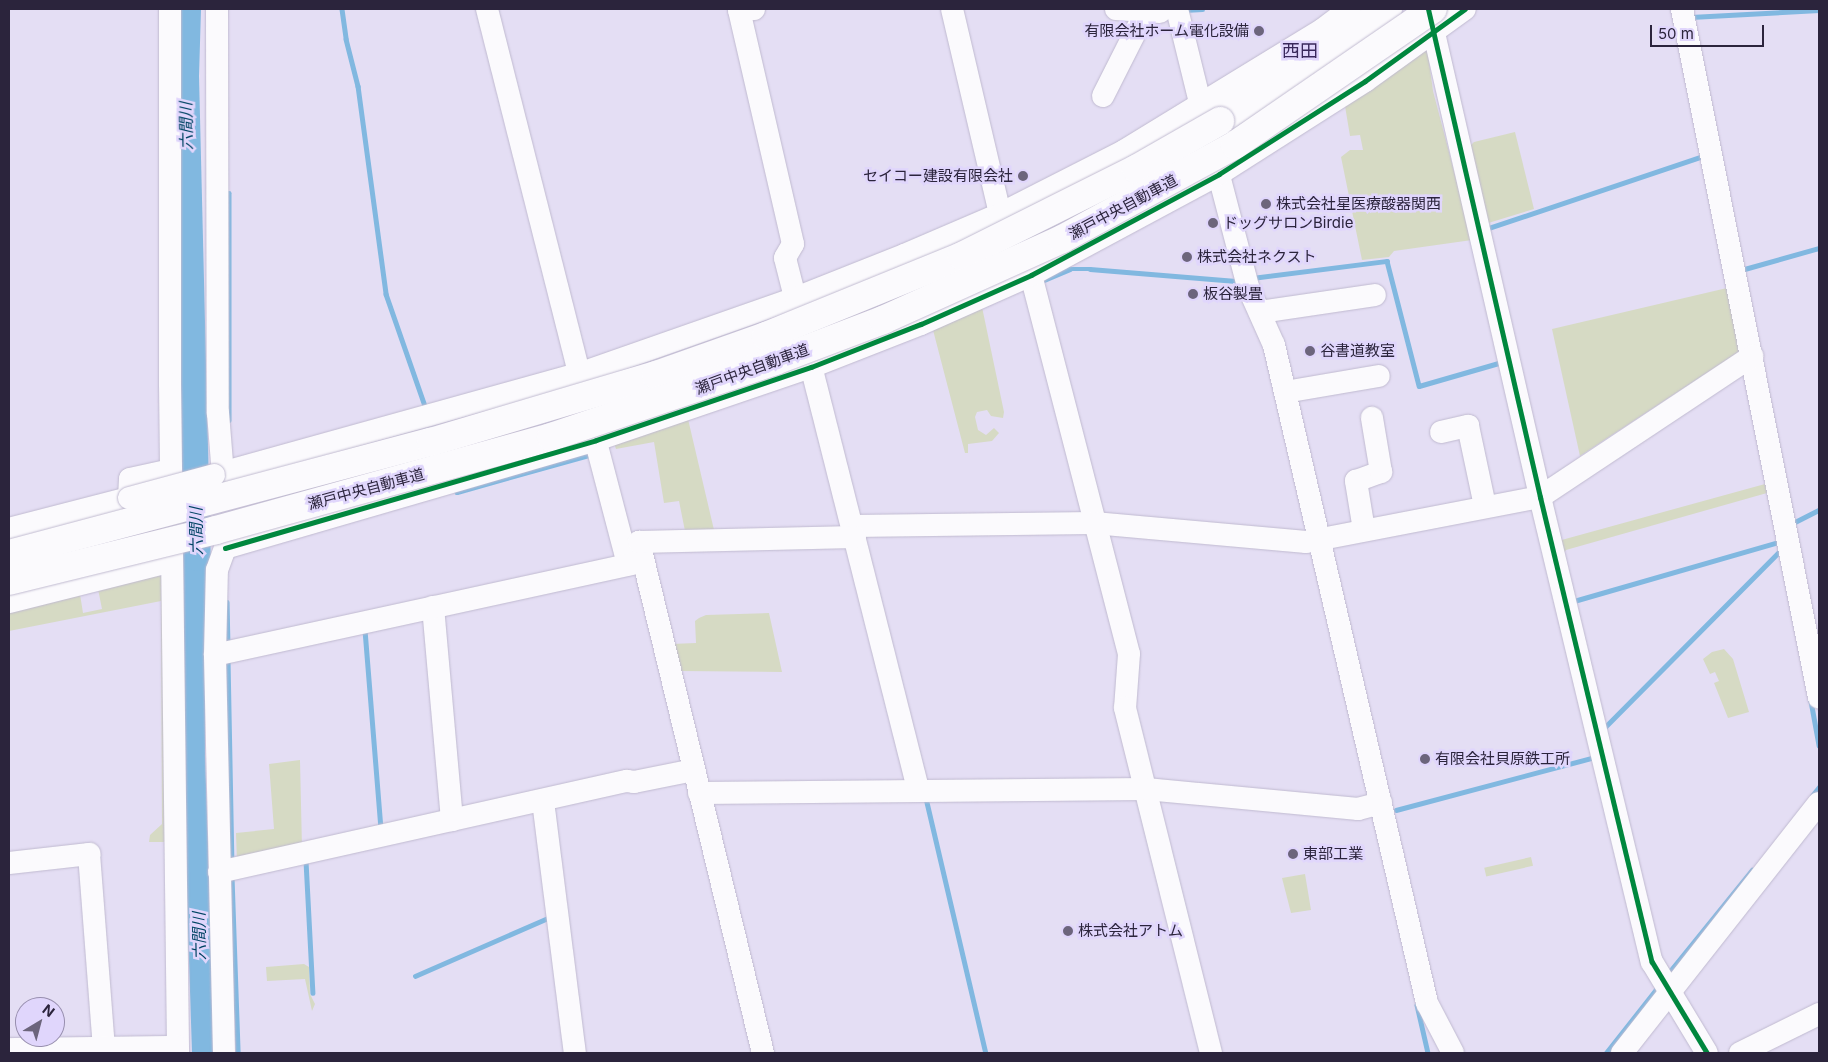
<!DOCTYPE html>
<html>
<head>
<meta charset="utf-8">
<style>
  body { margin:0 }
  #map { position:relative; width:1828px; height:1062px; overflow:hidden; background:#e4def4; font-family:Inter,"Noto Sans JP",sans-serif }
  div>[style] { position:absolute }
  .green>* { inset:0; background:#d6dac4; transform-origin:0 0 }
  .water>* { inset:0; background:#81b8e0 }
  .stream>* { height:4.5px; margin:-2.25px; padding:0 2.25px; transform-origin:2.25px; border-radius:2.25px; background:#81b8e0 }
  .river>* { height:28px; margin:-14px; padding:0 14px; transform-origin:14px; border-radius:14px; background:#81b8e0 }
  .roads { filter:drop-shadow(0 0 1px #c0bad0) drop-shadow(0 0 1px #c0bad0) }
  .minor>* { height:22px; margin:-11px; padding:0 11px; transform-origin:11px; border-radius:11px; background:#fbfafd }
  .highway>* { height:28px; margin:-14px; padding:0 14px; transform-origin:14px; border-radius:14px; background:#fbfafd }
  .bridges { filter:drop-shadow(0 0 1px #c0bad0) drop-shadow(0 0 1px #c0bad0) }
  .minor-bridge>* { height:22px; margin:-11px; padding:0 11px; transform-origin:11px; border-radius:11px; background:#fbfafd }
  .highway-bridge>* { height:28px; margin:-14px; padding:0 14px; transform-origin:14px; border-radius:14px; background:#fbfafd }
  .cycleway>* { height:5px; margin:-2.5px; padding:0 2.5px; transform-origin:2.5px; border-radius:2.5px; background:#00873e }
  .dots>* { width:14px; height:14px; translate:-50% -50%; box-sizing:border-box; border:2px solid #e0d6fc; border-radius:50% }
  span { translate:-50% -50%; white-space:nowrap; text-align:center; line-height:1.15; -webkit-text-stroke:5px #e0d6fc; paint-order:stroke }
  .poi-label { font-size:15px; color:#2b243c }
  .right { translate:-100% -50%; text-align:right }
  .left { translate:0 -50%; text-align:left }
  .street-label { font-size:15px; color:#2b243c }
  .water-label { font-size:16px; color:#004464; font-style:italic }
  .quarter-label { font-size:18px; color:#39285b }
  .frame { position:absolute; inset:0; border:10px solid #2b243c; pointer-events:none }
  .north { position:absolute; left:15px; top:997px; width:50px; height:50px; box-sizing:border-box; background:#e0d6fc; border:1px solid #988faf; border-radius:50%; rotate:37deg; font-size:14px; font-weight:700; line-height:20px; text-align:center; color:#2b243c }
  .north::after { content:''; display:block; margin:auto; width:18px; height:22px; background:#6c657c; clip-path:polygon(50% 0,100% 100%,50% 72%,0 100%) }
  .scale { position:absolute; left:1650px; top:25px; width:114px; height:22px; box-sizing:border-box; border:2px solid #2b243c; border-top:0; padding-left:6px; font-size:15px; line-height:18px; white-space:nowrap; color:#2b243c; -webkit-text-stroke:4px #e0d6fc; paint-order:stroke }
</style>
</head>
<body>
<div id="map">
  <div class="green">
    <div style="clip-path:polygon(1427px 47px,1433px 91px,1472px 240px,1394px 251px,1389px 257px,1362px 260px,1341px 157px,1350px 150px,1363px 150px,1360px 135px,1350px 136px,1345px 106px)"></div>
    <div style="clip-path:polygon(1515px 132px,1534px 209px,1485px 224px,1466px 150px,1474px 142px)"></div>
    <div style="clip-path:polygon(1727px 288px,1740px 351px,1580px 456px,1552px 329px)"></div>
    <div style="clip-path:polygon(982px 307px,1004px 412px,1003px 418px,991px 416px,987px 410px,977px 412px,975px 417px,978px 430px,986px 435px,994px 428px,999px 433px,992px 441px,968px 444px,968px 453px,965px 453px,933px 330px)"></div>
    <div style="clip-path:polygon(688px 419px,714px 530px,685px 531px,679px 501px,664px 503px,654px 442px,616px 449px,614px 443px)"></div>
    <div style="clip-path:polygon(1765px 484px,1767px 493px,1566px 550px,1561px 557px,1558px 541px)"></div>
    <div style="clip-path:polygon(evenodd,161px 567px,168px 570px,169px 842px,149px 842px,150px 835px,162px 824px,161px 601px,9px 631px,9px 607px,161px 567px,98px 589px,102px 609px,83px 613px,80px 594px,98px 589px)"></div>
    <div style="clip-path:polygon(769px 613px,782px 672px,680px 671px,671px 644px,696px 643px,695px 621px,699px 618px,706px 615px)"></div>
    <div style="clip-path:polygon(1724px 649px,1733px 659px,1749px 712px,1728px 718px,1714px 683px,1719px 681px,1715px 672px,1710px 674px,1703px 659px,1712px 652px)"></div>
    <div style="clip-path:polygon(300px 760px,302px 848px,237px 863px,236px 833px,274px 829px,269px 764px)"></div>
    <div style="left:1531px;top:857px;width:9px;height:48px;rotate:77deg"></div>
    <div style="clip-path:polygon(1305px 874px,1311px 910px,1291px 913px,1282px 878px)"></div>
    <div style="clip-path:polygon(304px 964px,309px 967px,310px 994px,315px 1004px,312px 1011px,305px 979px,267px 981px,266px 967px)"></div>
  </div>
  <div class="water">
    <div style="clip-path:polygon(206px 549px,205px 755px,215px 1053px,192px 1053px,184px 805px,183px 554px)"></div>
  </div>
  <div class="stream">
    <div style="left:342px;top:9px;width:30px;rotate:82deg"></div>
    <div style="left:346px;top:39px;width:49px;rotate:75.7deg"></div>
    <div style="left:358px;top:86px;width:210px;rotate:82.3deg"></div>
    <div style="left:386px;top:294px;width:122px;rotate:70.8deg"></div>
    <div style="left:1184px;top:10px;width:18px;rotate:-3deg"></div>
    <div style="left:1691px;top:17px;width:128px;rotate:-3.1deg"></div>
    <div style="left:229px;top:193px;width:227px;rotate:90deg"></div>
    <div style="left:1486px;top:229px;width:229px;rotate:-18.6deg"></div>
    <div style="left:1741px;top:270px;width:81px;rotate:-15.8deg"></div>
    <div style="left:1252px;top:278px;width:136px;rotate:-7.2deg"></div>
    <div style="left:1387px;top:261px;width:129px;rotate:75.6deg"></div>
    <div style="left:1419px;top:386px;width:86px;rotate:-16.1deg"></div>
    <div style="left:1044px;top:280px;width:28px;rotate:-23deg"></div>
    <div style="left:1070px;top:269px;width:20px"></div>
    <div style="left:1090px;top:269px;width:146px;rotate:4.7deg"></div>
    <div style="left:456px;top:489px;width:3px;rotate:72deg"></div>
    <div style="left:457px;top:492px;width:140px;rotate:-15.7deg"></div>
    <div style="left:1791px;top:524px;width:31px;rotate:-27deg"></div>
    <div style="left:1574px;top:601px;width:213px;rotate:-16.1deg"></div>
    <div style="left:227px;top:602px;width:45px;rotate:88.7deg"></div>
    <div style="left:365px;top:630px;width:200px;rotate:85.4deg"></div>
    <div style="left:228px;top:659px;width:203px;rotate:88.9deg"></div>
    <div style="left:1811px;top:701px;width:45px;rotate:79.7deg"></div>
    <div style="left:1604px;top:728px;width:251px;rotate:-45.2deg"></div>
    <div style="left:1812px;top:796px;width:11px;rotate:-52deg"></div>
    <div style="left:926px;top:798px;width:262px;rotate:76.8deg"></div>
    <div style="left:1396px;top:810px;width:206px;rotate:-14.9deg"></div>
    <div style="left:306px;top:861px;width:132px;rotate:87deg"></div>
    <div style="left:232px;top:877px;width:176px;rotate:88deg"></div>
    <div style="left:1667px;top:975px;width:135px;rotate:-51deg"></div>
    <div style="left:415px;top:976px;width:147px;rotate:-23.6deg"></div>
    <div style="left:1417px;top:1005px;width:49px;rotate:77.1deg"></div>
    <div style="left:1606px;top:1053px;width:84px;rotate:-51.8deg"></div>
  </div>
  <div class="river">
    <div style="left:187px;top:9px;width:67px;rotate:91.7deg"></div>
    <div style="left:185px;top:76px;width:481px;rotate:88.6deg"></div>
  </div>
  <div class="roads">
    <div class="minor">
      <div style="left:170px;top:9px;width:375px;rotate:90deg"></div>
      <div style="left:170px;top:384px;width:669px;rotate:89.31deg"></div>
      <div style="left:217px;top:9px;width:404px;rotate:89.9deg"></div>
      <div style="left:218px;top:413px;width:74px;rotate:85.4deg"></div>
      <div style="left:487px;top:9px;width:392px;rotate:75.8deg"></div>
      <div style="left:754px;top:9px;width:15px;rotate:176deg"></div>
      <div style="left:739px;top:10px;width:240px;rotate:77deg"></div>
      <div style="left:793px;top:244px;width:16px;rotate:120deg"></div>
      <div style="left:785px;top:258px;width:57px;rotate:75.7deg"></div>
      <div style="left:952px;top:9px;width:211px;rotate:76.8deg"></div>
      <div style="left:1000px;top:214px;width:14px;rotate:60deg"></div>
      <div style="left:1116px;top:9px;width:44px;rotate:3.9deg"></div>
      <div style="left:1177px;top:9px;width:113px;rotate:76.2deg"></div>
      <div style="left:1682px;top:9px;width:702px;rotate:78.75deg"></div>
      <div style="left:1431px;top:20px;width:489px;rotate:77.1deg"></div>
      <div style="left:1540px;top:497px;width:478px;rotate:76.5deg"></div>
      <div style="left:1652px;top:962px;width:106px;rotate:58.9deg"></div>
      <div style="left:1103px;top:96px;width:95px;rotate:-63.2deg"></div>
      <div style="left:1215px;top:160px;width:131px;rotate:75.4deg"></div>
      <div style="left:1248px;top:287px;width:64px;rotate:65.9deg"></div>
      <div style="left:1274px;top:345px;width:676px;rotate:76.91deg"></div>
      <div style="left:1427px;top:1003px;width:56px;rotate:62.5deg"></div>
      <div style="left:1025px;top:262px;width:14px;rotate:65deg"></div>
      <div style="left:1031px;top:275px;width:391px;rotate:75.5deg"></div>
      <div style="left:1129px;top:654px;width:54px;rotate:94.2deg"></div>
      <div style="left:1125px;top:708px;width:356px;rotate:76deg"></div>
      <div style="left:1260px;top:312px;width:116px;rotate:-8.4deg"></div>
      <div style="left:808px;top:354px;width:449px;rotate:75.8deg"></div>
      <div style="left:1285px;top:392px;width:95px;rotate:-9.7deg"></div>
      <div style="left:592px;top:427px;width:142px;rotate:75.3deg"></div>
      <div style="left:1441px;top:432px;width:28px;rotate:-13deg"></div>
      <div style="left:1468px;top:426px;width:82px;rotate:78deg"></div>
      <div style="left:214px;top:475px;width:379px;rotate:-15.5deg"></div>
      <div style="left:579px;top:374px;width:230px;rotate:-19.3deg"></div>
      <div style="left:796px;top:298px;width:116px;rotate:-21.7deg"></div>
      <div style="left:904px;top:255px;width:104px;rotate:-23.1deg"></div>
      <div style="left:1000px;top:214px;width:139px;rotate:-26.9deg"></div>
      <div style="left:1124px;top:151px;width:233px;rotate:-31.5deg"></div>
      <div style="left:1323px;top:29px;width:34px;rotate:-37deg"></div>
      <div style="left:852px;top:526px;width:242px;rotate:-0.7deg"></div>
      <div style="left:1094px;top:523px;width:213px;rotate:5.1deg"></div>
      <div style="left:1306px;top:542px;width:238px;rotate:-10.9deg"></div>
      <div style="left:1540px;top:497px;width:255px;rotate:-33.6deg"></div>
      <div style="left:9px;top:529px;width:124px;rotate:-14.5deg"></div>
      <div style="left:129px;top:498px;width:19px;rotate:-87deg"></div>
      <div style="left:130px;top:479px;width:42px;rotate:-12.4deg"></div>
      <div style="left:1364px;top:530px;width:50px;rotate:-99.3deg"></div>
      <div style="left:1356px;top:481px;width:27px;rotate:-20deg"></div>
      <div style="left:1381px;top:472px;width:55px;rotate:-99.5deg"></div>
      <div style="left:225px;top:548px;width:386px;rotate:-16.2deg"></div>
      <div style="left:596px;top:440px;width:227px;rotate:-18.8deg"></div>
      <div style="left:811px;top:367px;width:118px;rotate:-21.4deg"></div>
      <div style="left:921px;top:324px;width:120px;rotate:-24deg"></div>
      <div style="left:1031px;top:275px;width:213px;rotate:-28.2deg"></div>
      <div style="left:1219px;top:174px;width:173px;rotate:-32.5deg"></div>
      <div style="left:1365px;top:81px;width:123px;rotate:-35.8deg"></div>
      <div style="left:9px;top:602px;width:168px;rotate:-14.1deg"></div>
      <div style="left:433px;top:607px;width:214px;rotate:84.9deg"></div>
      <div style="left:215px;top:655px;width:437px;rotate:-12.3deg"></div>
      <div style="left:699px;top:793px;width:447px;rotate:-0.5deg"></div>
      <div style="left:1146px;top:789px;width:213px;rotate:5.4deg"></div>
      <div style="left:1358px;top:809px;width:24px;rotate:-15deg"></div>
      <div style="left:543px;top:801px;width:254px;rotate:82.8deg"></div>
      <div style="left:9px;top:863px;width:81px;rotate:-6.4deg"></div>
      <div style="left:89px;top:854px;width:195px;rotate:85.6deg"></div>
      <div style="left:219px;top:872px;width:418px;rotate:-12.6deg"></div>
      <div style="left:627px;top:781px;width:7px;rotate:8deg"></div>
      <div style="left:634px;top:782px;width:61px;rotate:-11.3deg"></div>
      <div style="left:9px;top:1049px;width:168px;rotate:-0.7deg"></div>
      <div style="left:224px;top:1053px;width:398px;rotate:-91.3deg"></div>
      <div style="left:215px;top:655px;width:85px;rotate:-88.7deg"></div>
      <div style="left:217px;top:570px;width:23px;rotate:-70deg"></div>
      <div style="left:225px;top:548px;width:14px;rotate:-90deg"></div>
      <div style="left:763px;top:1053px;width:526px;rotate:-103.64deg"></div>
      <div style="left:639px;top:542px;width:216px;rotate:-1.3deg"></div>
      <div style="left:1622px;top:1053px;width:318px;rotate:-51.8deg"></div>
      <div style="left:1740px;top:1053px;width:88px;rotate:-26.3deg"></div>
    </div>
    <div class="highway">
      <div style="left:1220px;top:121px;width:202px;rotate:-33.7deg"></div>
    </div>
  </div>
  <div class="bridges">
    <div class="minor-bridge">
      <div style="left:129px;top:498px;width:88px;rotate:-15.1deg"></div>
    </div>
    <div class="highway-bridge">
      <div style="left:9px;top:554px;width:437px;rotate:-14.9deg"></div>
      <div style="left:431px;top:442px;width:235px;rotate:-16.6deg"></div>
      <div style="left:656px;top:375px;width:117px;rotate:-19.5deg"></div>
      <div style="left:766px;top:336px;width:212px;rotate:-22.2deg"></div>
      <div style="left:962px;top:256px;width:195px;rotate:-26.6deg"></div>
      <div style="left:1136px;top:169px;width:97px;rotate:-29.7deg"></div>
      <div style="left:9px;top:581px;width:213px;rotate:-13.8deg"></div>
      <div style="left:216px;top:530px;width:348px;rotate:-15.5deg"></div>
      <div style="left:551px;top:437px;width:237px;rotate:-18.7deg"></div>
      <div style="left:775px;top:361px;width:116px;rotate:-20.8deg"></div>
      <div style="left:883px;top:320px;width:196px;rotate:-24.3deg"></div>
      <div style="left:1062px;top:239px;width:197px;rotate:-28.5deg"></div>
      <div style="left:1235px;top:145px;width:240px;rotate:-34.5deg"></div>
    </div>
  </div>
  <div class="cycleway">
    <div style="left:1428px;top:9px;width:501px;rotate:77.07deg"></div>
    <div style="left:1540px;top:497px;width:478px;rotate:76.5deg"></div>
    <div style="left:1652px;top:962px;width:106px;rotate:58.9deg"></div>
    <div style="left:225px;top:548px;width:386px;rotate:-16.2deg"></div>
    <div style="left:596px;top:440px;width:227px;rotate:-18.8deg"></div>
    <div style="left:811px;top:367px;width:118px;rotate:-21.4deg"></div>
    <div style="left:921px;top:324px;width:120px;rotate:-24deg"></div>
    <div style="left:1031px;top:275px;width:213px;rotate:-28.2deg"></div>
    <div style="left:1219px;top:174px;width:173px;rotate:-32.5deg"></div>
    <div style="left:1365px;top:81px;width:123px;rotate:-35.8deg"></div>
  </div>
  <div class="dots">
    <div style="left:1259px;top:31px;background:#6c657c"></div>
    <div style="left:1023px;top:176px;background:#6c657c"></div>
    <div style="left:1266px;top:204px;background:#6c657c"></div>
    <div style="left:1213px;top:223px;background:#6c657c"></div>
    <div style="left:1187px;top:257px;background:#6c657c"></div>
    <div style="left:1193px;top:294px;background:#6c657c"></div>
    <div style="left:1310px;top:351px;background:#6c657c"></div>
    <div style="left:1425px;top:759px;background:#6c657c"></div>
    <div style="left:1293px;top:854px;background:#6c657c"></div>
    <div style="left:1068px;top:931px;background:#6c657c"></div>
  </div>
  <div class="poi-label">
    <span class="right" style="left:1249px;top:31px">有限会社ホーム電化設備</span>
    <span class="right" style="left:1013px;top:176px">セイコー建設有限会社</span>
    <span class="left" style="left:1276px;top:204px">株式会社星医療酸器関西</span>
    <span class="left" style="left:1223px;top:223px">ドッグサロンBirdie</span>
    <span class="left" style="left:1197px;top:257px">株式会社ネクスト</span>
    <span class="left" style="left:1203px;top:294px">板谷製畳</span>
    <span class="left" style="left:1320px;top:351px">谷書道教室</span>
    <span class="left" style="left:1435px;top:759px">有限会社貝原鉄工所</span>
    <span class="left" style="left:1303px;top:854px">東部工業</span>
    <span class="left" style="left:1078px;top:931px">株式会社アトム</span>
  </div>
  <div class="street-label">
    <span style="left:1123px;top:207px;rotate:-28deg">瀬戸中央自動車道</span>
    <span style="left:752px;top:369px;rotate:-20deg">瀬戸中央自動車道</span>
    <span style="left:366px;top:489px;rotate:-15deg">瀬戸中央自動車道</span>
  </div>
  <div class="water-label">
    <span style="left:186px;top:126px;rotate:-91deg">六間川</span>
    <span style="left:196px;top:531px;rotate:-91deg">六間川</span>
    <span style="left:199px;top:936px;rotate:-91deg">六間川</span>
  </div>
  <div class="quarter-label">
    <span style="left:1300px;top:51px">西田</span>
  </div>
  <div class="frame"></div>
  <div class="north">N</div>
  <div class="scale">50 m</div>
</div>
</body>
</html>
